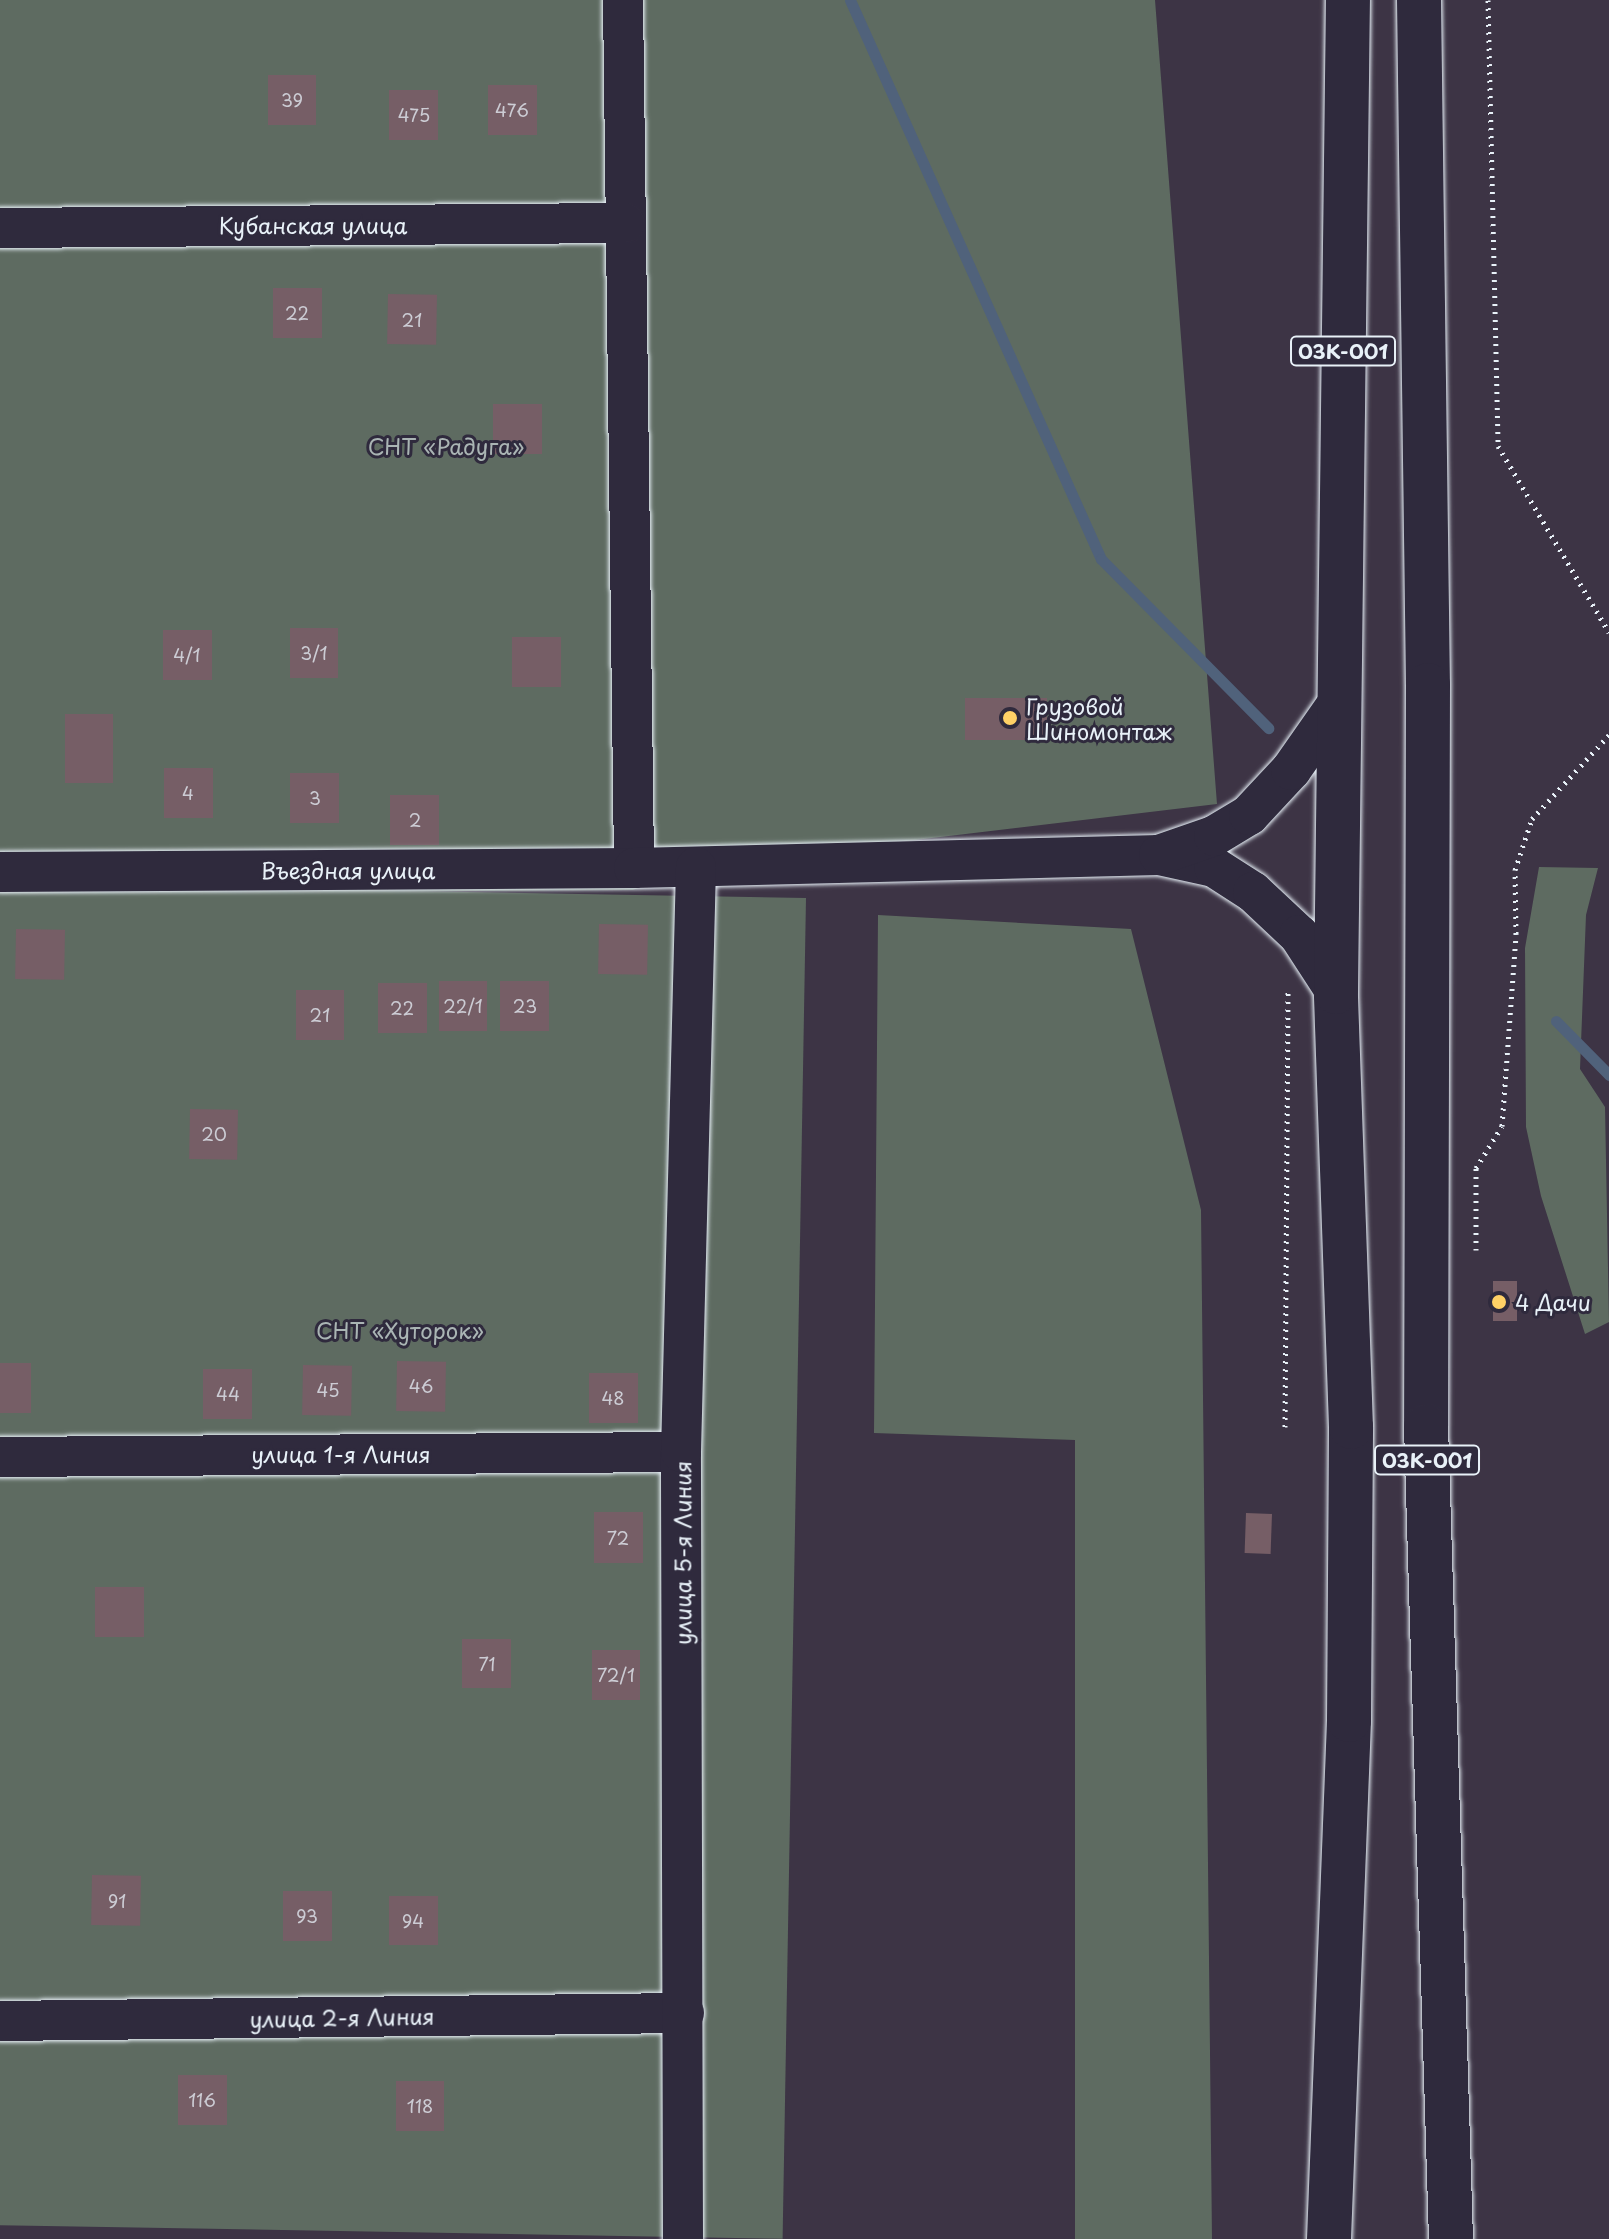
<!DOCTYPE html>
<html>
<head>
<meta charset="utf-8">
<style>
  body { margin:0 }
  #map { position:relative; width:1609px; height:2239px; overflow:hidden; background:#3d3445; font-family:"Playpen Sans",sans-serif }
  div>[style] { position:absolute }
  .green>* { inset:0; background:#5e6b61; transform-origin:0 0 }
  .stream>* { height:11px; margin:-5.5px; padding:0 5.5px; transform-origin:5.5px; border-radius:5.5px; background:#50627b }
  .building>* { inset:0; background:#765e66; transform-origin:0 0 }
  .path>* { height:5px; margin-top:-2.5px; transform-origin:0; background:repeating-linear-gradient(90deg,#e8f1f8 0 2px,transparent 0 8px) }
  .roads { filter:drop-shadow(0 0 2px #e8f1f8) drop-shadow(0 0 2px #e8f1f8) }
  .minor>* { height:40px; margin:-20px; padding:0 20px; transform-origin:20px; border-radius:20px; background:#2f2a3d }
  .major>* { height:44px; margin:-22px; padding:0 22px; transform-origin:22px; border-radius:22px; background:#2f2a3d }
  .dots>* { width:22px; height:22px; translate:-50% -50%; box-sizing:border-box; border:4px solid #2f2a3d; border-radius:50% }
  span { translate:-50% -50%; white-space:nowrap; text-align:center; line-height:1.15; -webkit-text-stroke:6px #2f2a3d; paint-order:stroke }
  .number-label { font-size:18px; color:#ccccd4 }
  .number-label span { -webkit-text-stroke-width:0 }
  .shield-label span { padding:2px 6px; background:#2f2a3d; border:2px solid; border-radius:6px; -webkit-text-stroke-width:0 }
  .shield-label { font-size:20px; color:#e8f1f8; font-weight:700 }
  .street-label { font-size:22px; color:#e8f1f8 }
  .park-label { font-size:22px; color:#aab5b4 }
  .poi-label { font-size:22px; color:#e8f1f8 }
  .left { translate:0 -50%; text-align:left }
</style>
</head>
<body>
<div id="map">
  <div class="green">
    <div style="clip-path:polygon(0 0,1155px 0,1217px 804px,696px 866px,633px 890px,0 894px)"></div>
    <div style="clip-path:polygon(1539px 867px,1598px 868px,1586px 915px,1580px 1069px,1605px 1107px,1609px 1322px,1585px 1334px,1541px 1196px,1526px 1127px,1525px 948px)"></div>
    <div style="left:806px;top:898px;width:1341px;height:806px;rotate:91deg"></div>
    <div style="clip-path:polygon(878px 915px,1131px 929px,1201px 1210px,1212px 2239px,1075px 2239px,1075px 1440px,874px 1433px)"></div>
  </div>
  <div class="stream">
    <div style="left:850px;top:0;width:613px;rotate:65.82deg"></div>
    <div style="left:1101px;top:559px;width:238px;rotate:45.3deg"></div>
    <div style="left:1556px;top:1021px;width:76px;rotate:45.5deg"></div>
  </div>
  <div class="building">
    <div style="left:268px;top:75px;width:48px;height:50px"></div>
    <div style="left:488px;top:85px;width:49px;height:50px"></div>
    <div style="left:389px;top:90px;width:49px;height:50px"></div>
    <div style="left:273px;top:288px;width:49px;height:50px"></div>
    <div style="left:388px;top:294px;width:49px;height:50px;rotate:1deg"></div>
    <div style="left:493px;top:404px;width:49px;height:50px"></div>
    <div style="left:290px;top:628px;width:48px;height:50px"></div>
    <div style="left:163px;top:630px;width:49px;height:50px"></div>
    <div style="left:512px;top:637px;width:49px;height:50px"></div>
    <div style="left:1047px;top:698px;width:42px;height:82px;rotate:90deg"></div>
    <div style="left:65px;top:714px;width:48px;height:69px"></div>
    <div style="left:164px;top:768px;width:49px;height:50px"></div>
    <div style="left:290px;top:773px;width:49px;height:50px"></div>
    <div style="left:390px;top:795px;width:49px;height:50px"></div>
    <div style="left:599px;top:924px;width:49px;height:50px;rotate:1deg"></div>
    <div style="left:16px;top:929px;width:49px;height:50px;rotate:1deg"></div>
    <div style="left:439px;top:981px;width:48px;height:50px"></div>
    <div style="left:500px;top:981px;width:49px;height:50px"></div>
    <div style="left:378px;top:983px;width:49px;height:50px"></div>
    <div style="left:296px;top:990px;width:48px;height:50px"></div>
    <div style="left:190px;top:1109px;width:48px;height:50px;rotate:1deg"></div>
    <div style="left:1493px;top:1281px;width:24px;height:40px"></div>
    <div style="left:397px;top:1361px;width:49px;height:50px;rotate:1deg"></div>
    <div style="left:0;top:1363px;width:31px;height:50px"></div>
    <div style="left:303px;top:1365px;width:49px;height:50px;rotate:1deg"></div>
    <div style="left:203px;top:1369px;width:49px;height:50px"></div>
    <div style="left:589px;top:1373px;width:49px;height:50px"></div>
    <div style="left:594px;top:1512px;width:49px;height:51px"></div>
    <div style="left:1246px;top:1513px;width:26px;height:40px;rotate:2deg"></div>
    <div style="left:95px;top:1587px;width:49px;height:50px"></div>
    <div style="left:462px;top:1639px;width:49px;height:49px"></div>
    <div style="left:592px;top:1650px;width:48px;height:50px"></div>
    <div style="left:92px;top:1875px;width:49px;height:50px;rotate:1deg"></div>
    <div style="left:283px;top:1891px;width:49px;height:50px"></div>
    <div style="left:389px;top:1896px;width:49px;height:49px"></div>
    <div style="left:178px;top:2075px;width:49px;height:50px"></div>
    <div style="left:396px;top:2081px;width:48px;height:50px"></div>
  </div>
  <div class="path">
    <div style="left:1488px;top:0;width:446px;rotate:88.7deg"></div>
    <div style="left:1498px;top:446px;width:217px;rotate:59.2deg"></div>
    <div style="left:1476px;top:1250px;width:82px;rotate:-90deg"></div>
    <div style="left:1476px;top:1168px;width:49px;rotate:-58.2deg"></div>
    <div style="left:1502px;top:1126px;width:193px;rotate:-85.8deg"></div>
    <div style="left:1516px;top:934px;width:64px;rotate:-90.9deg"></div>
    <div style="left:1515px;top:870px;width:54px;rotate:-71.6deg"></div>
    <div style="left:1532px;top:819px;width:114px;rotate:-47.5deg"></div>
    <div style="left:1285px;top:1427px;width:435px;rotate:-89.6deg"></div>
  </div>
  <div class="roads">
    <div class="minor">
      <div style="left:623px;top:0;width:868px;rotate:89.27deg"></div>
      <div style="left:0;top:228px;width:625px;rotate:-0.46deg"></div>
      <div style="left:1159px;top:855px;width:56px;rotate:12.3deg"></div>
      <div style="left:1214px;top:867px;width:46px;rotate:32.7deg"></div>
      <div style="left:1253px;top:892px;width:63px;rotate:43.1deg"></div>
      <div style="left:1299px;top:935px;width:68px;rotate:57deg"></div>
      <div style="left:0;top:872px;width:634px;rotate:-0.36deg"></div>
      <div style="left:634px;top:868px;width:525px;rotate:-1.42deg"></div>
      <div style="left:1159px;top:855px;width:58px;rotate:-19.1deg"></div>
      <div style="left:1214px;top:836px;width:41px;rotate:-31deg"></div>
      <div style="left:1249px;top:815px;width:62px;rotate:-47deg"></div>
      <div style="left:1291px;top:770px;width:82px;rotate:-55deg"></div>
      <div style="left:0;top:1457px;width:681px;rotate:-0.42deg"></div>
      <div style="left:0;top:2021px;width:684px;rotate:-0.67deg"></div>
      <div style="left:683px;top:2239px;width:787px;rotate:-90.15deg"></div>
      <div style="left:681px;top:1452px;width:585px;rotate:-88.53deg"></div>
    </div>
    <div class="major">
      <div style="left:1419px;top:0;width:685px;rotate:89.25deg"></div>
      <div style="left:1428px;top:685px;width:741px;rotate:90.15deg"></div>
      <div style="left:1426px;top:1426px;width:813px;rotate:88.24deg"></div>
      <div style="left:1329px;top:2239px;width:519px;rotate:-87.79deg"></div>
      <div style="left:1349px;top:1720px;width:293px;rotate:-89.6deg"></div>
      <div style="left:1351px;top:1427px;width:435px;rotate:-92deg"></div>
      <div style="left:1336px;top:992px;width:992px;rotate:-89.31deg"></div>
    </div>
  </div>
  <div class="dots">
    <div style="left:1010px;top:718px;background:#ffd166"></div>
    <div style="left:1499px;top:1302px;background:#ffd166"></div>
  </div>
  <div class="number-label">
    <span style="left:292px;top:100px">39</span>
    <span style="left:512px;top:110px">476</span>
    <span style="left:414px;top:115px">475</span>
    <span style="left:297px;top:313px">22</span>
    <span style="left:412px;top:320px">21</span>
    <span style="left:314px;top:653px">3/1</span>
    <span style="left:187px;top:655px">4/1</span>
    <span style="left:188px;top:793px">4</span>
    <span style="left:315px;top:798px">3</span>
    <span style="left:415px;top:820px">2</span>
    <span style="left:463px;top:1006px">22/1</span>
    <span style="left:525px;top:1006px">23</span>
    <span style="left:402px;top:1008px">22</span>
    <span style="left:320px;top:1015px">21</span>
    <span style="left:214px;top:1134px">20</span>
    <span style="left:421px;top:1386px">46</span>
    <span style="left:328px;top:1390px">45</span>
    <span style="left:228px;top:1394px">44</span>
    <span style="left:613px;top:1398px">48</span>
    <span style="left:618px;top:1538px">72</span>
    <span style="left:487px;top:1664px">71</span>
    <span style="left:616px;top:1675px">72/1</span>
    <span style="left:117px;top:1901px">91</span>
    <span style="left:307px;top:1916px">93</span>
    <span style="left:413px;top:1921px">94</span>
    <span style="left:202px;top:2100px">116</span>
    <span style="left:420px;top:2106px">118</span>
  </div>
  <div class="shield-label">
    <span style="left:1343px;top:351px">03К-001</span>
    <span style="left:1427px;top:1460px">03К-001</span>
  </div>
  <div class="street-label">
    <span style="left:313px;top:225px">Кубанская улица</span>
    <span style="left:348px;top:870px">Въездная улица</span>
    <span style="left:341px;top:1454px">улица 1-я Линия</span>
    <span style="left:682px;top:1553px;rotate:-90deg">улица 5-я Линия</span>
    <span style="left:342px;top:2017px;rotate:-1deg">улица 2-я Линия</span>
  </div>
  <div class="park-label">
    <span style="left:446px;top:446px">СНТ «Радуга»</span>
    <span style="left:400px;top:1330px">СНТ «Хуторок»</span>
  </div>
  <div class="poi-label">
    <span class="left" style="left:1026px;top:718px">Грузовой<br>Шиномонтаж</span>
    <span class="left" style="left:1515px;top:1302px">4 Дачи</span>
  </div>
</div>
</body>
</html>
